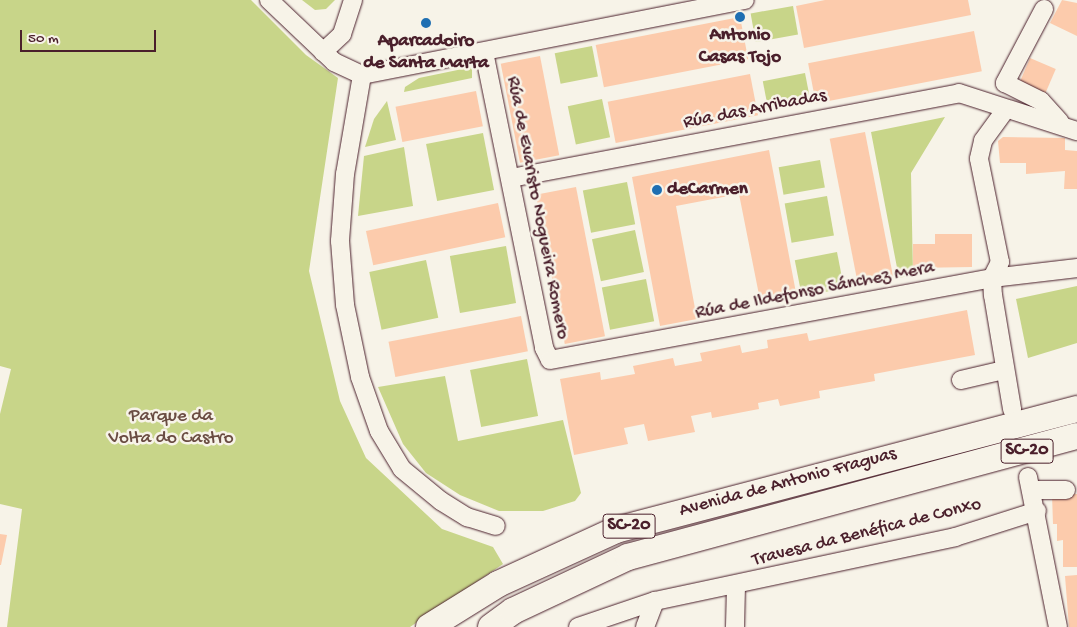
<!DOCTYPE html>
<html>
<head>
<meta charset="utf-8">
<style>
  body { margin:0 }
  #map { position:relative; width:1077px; height:627px; overflow:hidden; background:#f7f3e8; font-family:"Gochi Hand",sans-serif }
  div>[style] { position:absolute }
  .green>* { inset:0; background:#c8d589; transform-origin:0 0 }
  .building>* { inset:0; background:#fccbac; transform-origin:0 0 }
  .roads { filter:drop-shadow(0 0 1px #4a1f2b) drop-shadow(0 0 1px #4a1f2b) }
  .minor>* { height:18px; margin:-9px; padding:0 9px; transform-origin:9px; border-radius:9px; background:#f7f3e8 }
  .highway>* { height:26px; margin:-13px; padding:0 13px; transform-origin:13px; border-radius:13px; background:#f7f3e8 }
  .dots>* { width:14px; height:14px; translate:-50% -50%; box-sizing:border-box; border:2px solid #f7f3e8; border-radius:50% }
  span { translate:-50% -50%; white-space:nowrap; text-align:center; line-height:1.15; -webkit-text-stroke:5px #f7f3e8; paint-order:stroke }
  .shield-label span { padding:1px 4px; background:#f7f3e8; border:1px solid; border-radius:4px; -webkit-text-stroke-width:0 }
  .shield-label { font-size:18px; color:#4a1f2b; font-weight:700 }
  .poi-label { font-size:19px; color:#4a1f2b; font-weight:700 }
  .left { translate:0 -50%; text-align:left }
  .street-label { font-size:19px; color:#4a1f2b }
  .park-label { font-size:19px; color:#6a4c42 }
  .scale { position:absolute; left:20px; top:30px; width:136px; height:22px; box-sizing:border-box; border:2px solid #4a1f2b; border-top:0; padding-left:6px; font-size:15px; line-height:18px; white-space:nowrap; color:#4a1f2b; -webkit-text-stroke:4px #f7f3e8; paint-order:stroke }
</style>
</head>
<body>
<div id="map">
  <div class="green">
    <div style="clip-path:polygon(0 0,251px 0,306px 55px,338px 78px,309px 271px,340px 401px,366px 458px,442px 529px,493px 547px,503px 564px,410px 627px,7px 627px,22px 509px,0 504px,0 414px,11px 369px,0 366px)"></div>
    <div style="clip-path:polygon(302px 0,335px 0,326px 9px,315px 10px)"></div>
    <div style="left:793px;top:6px;width:29px;height:43px;rotate:80deg"></div>
    <div style="left:592px;top:46px;width:31px;height:38px;rotate:79deg"></div>
    <div style="clip-path:polygon(472px 67px,472px 78px,404px 92px,405px 87px,419px 78px)"></div>
    <div style="left:805px;top:73px;width:26px;height:43px;rotate:79deg"></div>
    <div style="left:602px;top:99px;width:39px;height:35px;rotate:78deg"></div>
    <div style="clip-path:polygon(387px 101px,396px 140px,365px 147px,374px 119px)"></div>
    <div style="clip-path:polygon(945px 117px,911px 173px,913px 275px,899px 278px,871px 132px)"></div>
    <div style="left:483px;top:133px;width:58px;height:58px;rotate:79deg"></div>
    <div style="clip-path:polygon(404px 147px,413px 206px,358px 216px,364px 156px)"></div>
    <div style="left:820px;top:160px;width:28px;height:42px;rotate:80deg"></div>
    <div style="left:627px;top:182px;width:43px;height:45px;rotate:79deg"></div>
    <div style="left:827px;top:196px;width:40px;height:43px;rotate:80deg"></div>
    <div style="left:635px;top:230px;width:43px;height:44px;rotate:78deg"></div>
    <div style="left:506px;top:246px;width:58px;height:57px;rotate:80deg"></div>
    <div style="left:837px;top:252px;width:37px;height:43px;rotate:79deg"></div>
    <div style="left:426px;top:260px;width:59px;height:58px;rotate:78deg"></div>
    <div style="left:646px;top:279px;width:43px;height:45px;rotate:79deg"></div>
    <div style="clip-path:polygon(1077px 286px,1077px 343px,1028px 358px,1016px 299px)"></div>
    <div style="left:527px;top:359px;width:58px;height:58px;rotate:79deg"></div>
    <div style="clip-path:polygon(445px 376px,458px 441px,563px 420px,581px 493px,575px 501px,543px 511px,499px 511px,460px 495px,426px 473px,403px 444px,378px 387px)"></div>
  </div>
  <div class="building">
    <div style="clip-path:polygon(825px 0,968px 0,971px 15px,804px 48px,796px 6px)"></div>
    <div style="clip-path:polygon(1062px 0,1077px 3px,1077px 36px,1050px 23px)"></div>
    <div style="left:740px;top:17px;width:43px;height:147px;rotate:79deg"></div>
    <div style="left:974px;top:31px;width:41px;height:169px;rotate:79deg"></div>
    <div style="left:540px;top:56px;width:101px;height:40px;rotate:79deg"></div>
    <div style="left:1030px;top:58px;width:28px;height:26px;rotate:23deg"></div>
    <div style="left:750px;top:74px;width:42px;height:145px;rotate:79deg"></div>
    <div style="left:476px;top:91px;width:36px;height:82px;rotate:79deg"></div>
    <div style="left:865px;top:132px;width:150px;height:36px;rotate:79deg"></div>
    <div style="clip-path:polygon(1003px 137px,1065px 138px,1065px 150px,1077px 151px,1077px 189px,1064px 189px,1065px 171px,1026px 174px,1026px 163px,1000px 163px,998px 141px)"></div>
    <div style="clip-path:polygon(769px 150px,797px 298px,761px 305px,739px 194px,676px 206px,697px 319px,660px 326px,632px 177px)"></div>
    <div style="left:576px;top:187px;width:152px;height:41px;rotate:79deg"></div>
    <div style="left:498px;top:203px;width:35px;height:135px;rotate:78deg"></div>
    <div style="clip-path:polygon(935px 234px,972px 234px,972px 267px,913px 268px,913px 244px,935px 244px)"></div>
    <div style="clip-path:polygon(967px 310px,975px 355px,874px 374px,875px 381px,819px 391px,820px 398px,780px 406px,778px 399px,758px 403px,759px 409px,712px 418px,711px 412px,691px 416px,695px 432px,648px 441px,644px 424px,624px 428px,628px 444px,574px 455px,560px 379px,600px 372px,601px 380px,635px 374px,633px 366px,673px 358px,675px 366px,702px 361px,700px 353px,740px 345px,742px 353px,768px 348px,767px 340px,807px 333px,809px 341px)"></div>
    <div style="left:521px;top:316px;width:36px;height:135px;rotate:79deg"></div>
    <div style="clip-path:polygon(1077px 494px,1077px 567px,1063px 567px,1063px 540px,1057px 541px,1057px 524px,1053px 524px,1052px 495px)"></div>
    <div style="clip-path:polygon(0 534px,7px 535px,1px 565px,0 565px)"></div>
    <div style="clip-path:polygon(1077px 575px,1077px 627px,1069px 627px,1065px 576px)"></div>
  </div>
  <div class="roads">
    <div class="minor">
      <div style="left:269px;top:0;width:90px;rotate:43.6deg"></div>
      <div style="left:334px;top:62px;width:31px;rotate:25deg"></div>
      <div style="left:362px;top:75px;width:390px;rotate:-11.1deg"></div>
      <div style="left:1044px;top:9px;width:84px;rotate:117.8deg"></div>
      <div style="left:1005px;top:83px;width:40px;rotate:26.6deg"></div>
      <div style="left:1041px;top:101px;width:28px;rotate:48deg"></div>
      <div style="left:323px;top:52px;width:26px;rotate:-43deg"></div>
      <div style="left:342px;top:34px;width:36px;rotate:-72deg"></div>
      <div style="left:484px;top:52px;width:302px;rotate:78.5deg"></div>
      <div style="left:544px;top:348px;width:13px;rotate:63deg"></div>
      <div style="left:550px;top:360px;width:450px;rotate:-10.5deg"></div>
      <div style="left:992px;top:278px;width:86px;rotate:-6.7deg"></div>
      <div style="left:362px;top:75px;width:100px;rotate:99.7deg"></div>
      <div style="left:345px;top:174px;width:67px;rotate:94.3deg"></div>
      <div style="left:340px;top:241px;width:64px;rotate:85.5deg"></div>
      <div style="left:345px;top:305px;width:74px;rotate:78.2deg"></div>
      <div style="left:360px;top:377px;width:57px;rotate:70.6deg"></div>
      <div style="left:379px;top:431px;width:44px;rotate:58.8deg"></div>
      <div style="left:402px;top:469px;width:50px;rotate:39.4deg"></div>
      <div style="left:441px;top:501px;width:31px;rotate:32deg"></div>
      <div style="left:467px;top:517px;width:30px;rotate:17deg"></div>
      <div style="left:1006px;top:109px;width:39px;rotate:126deg"></div>
      <div style="left:983px;top:141px;width:18px;rotate:103deg"></div>
      <div style="left:979px;top:159px;width:105px;rotate:78.5deg"></div>
      <div style="left:1000px;top:262px;width:18px;rotate:117deg"></div>
      <div style="left:992px;top:278px;width:17px;rotate:87deg"></div>
      <div style="left:993px;top:295px;width:116px;rotate:80.5deg"></div>
      <div style="left:511px;top:178px;width:456px;rotate:-10.7deg"></div>
      <div style="left:959px;top:93px;width:124px;rotate:17.9deg"></div>
      <div style="left:961px;top:380px;width:44px;rotate:-13.1deg"></div>
      <div style="left:1028px;top:477px;width:153px;rotate:78.7deg"></div>
      <div style="left:1031px;top:490px;width:35px"></div>
      <div style="left:578px;top:627px;width:81px;rotate:-18.7deg"></div>
      <div style="left:655px;top:601px;width:307px;rotate:-12deg"></div>
      <div style="left:955px;top:537px;width:86px;rotate:-17.6deg"></div>
      <div style="left:645px;top:627px;width:28px;rotate:-69deg"></div>
      <div style="left:735px;top:627px;width:41px;rotate:-88.6deg"></div>
    </div>
    <div class="highway">
      <div style="left:429px;top:627px;width:81px;rotate:-31.9deg"></div>
      <div style="left:498px;top:584px;width:130px;rotate:-24.6deg"></div>
      <div style="left:616px;top:530px;width:477px;rotate:-14.7deg"></div>
      <div style="left:491px;top:627px;width:27px;rotate:-36deg"></div>
      <div style="left:513px;top:611px;width:127px;rotate:-25.2deg"></div>
      <div style="left:628px;top:557px;width:465px;rotate:-15.1deg"></div>
    </div>
  </div>
  <div class="dots">
    <div style="left:740px;top:17px;background:#1f6fb2"></div>
    <div style="left:426px;top:23px;background:#1f6fb2"></div>
    <div style="left:657px;top:190px;background:#1f6fb2"></div>
  </div>
  <div class="shield-label">
    <span style="left:1027px;top:451px">SC-20</span>
    <span style="left:629px;top:526px">SC-20</span>
  </div>
  <div class="poi-label">
    <span style="left:740px;top:47px">Antonio<br>Casas Tojo</span>
    <span style="left:426px;top:53px">Aparcadoiro<br>de Santa Marta</span>
    <span class="left" style="left:667px;top:190px">deCarmen</span>
  </div>
  <div class="street-label">
    <span style="left:755px;top:110px;rotate:-11deg">Rúa das Arribadas</span>
    <span style="left:537px;top:208px;rotate:79deg">Rúa de Evaristo Nogueira Romero</span>
    <span style="left:815px;top:291px;rotate:-11deg">Rúa de Ildefonso Sánchez Mera</span>
    <span style="left:788px;top:483px;rotate:-15deg">Avenida de Antonio Fraguas</span>
    <span style="left:867px;top:533px;rotate:-14deg">Travesa da Benéfica de Conxo</span>
  </div>
  <div class="park-label">
    <span style="left:171px;top:428px">Parque da<br>Volta do Castro</span>
  </div>
  <div class="scale">50 m</div>
</div>
</body>
</html>
